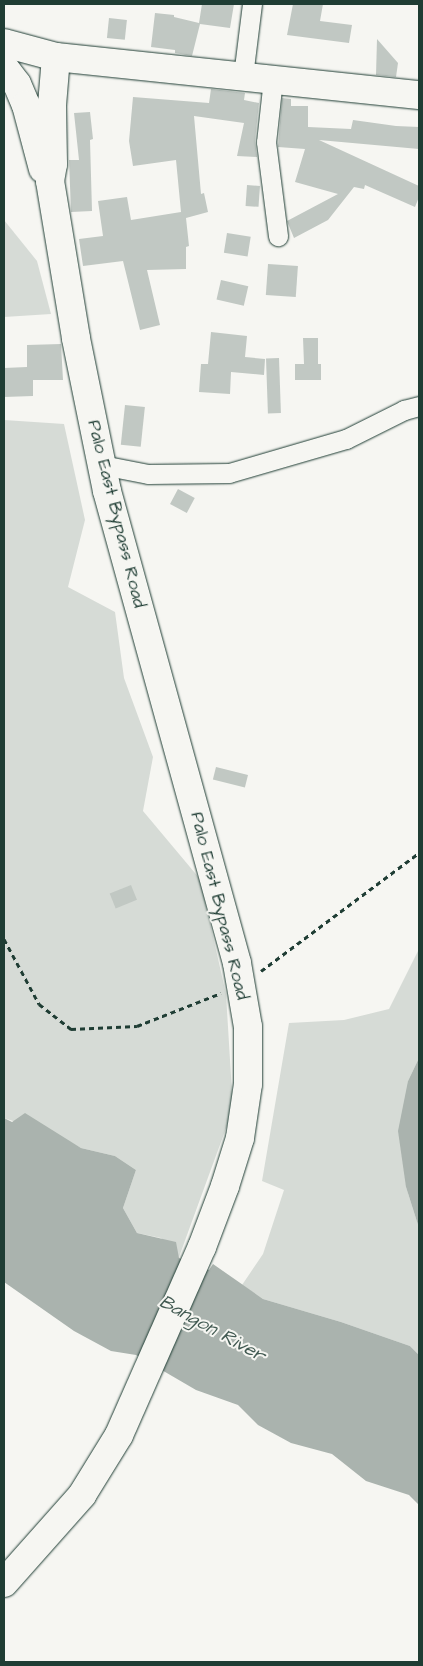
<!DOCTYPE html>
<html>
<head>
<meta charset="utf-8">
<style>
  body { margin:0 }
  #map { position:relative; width:423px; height:1666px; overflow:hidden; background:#f6f6f2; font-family:"Architects Daughter",sans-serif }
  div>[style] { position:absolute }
  .green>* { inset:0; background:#d6dbd6 }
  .water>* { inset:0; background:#aab3ae }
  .building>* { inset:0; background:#c1c8c3; transform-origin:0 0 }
  .path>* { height:3px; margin-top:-1.5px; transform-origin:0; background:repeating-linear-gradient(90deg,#1f3d34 0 5px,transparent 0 9px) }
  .roads { filter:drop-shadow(0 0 1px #1f3d34) drop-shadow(0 0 1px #1f3d34) }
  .minor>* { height:19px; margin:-9.5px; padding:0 9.5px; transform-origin:9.5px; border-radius:9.5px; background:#f6f6f2 }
  .secondary>* { height:28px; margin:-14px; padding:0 14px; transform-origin:14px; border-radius:14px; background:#f6f6f2 }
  span { translate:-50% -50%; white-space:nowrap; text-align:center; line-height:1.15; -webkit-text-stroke:4px #f6f6f2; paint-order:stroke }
  .street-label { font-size:18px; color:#1f3d34 }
  .water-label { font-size:19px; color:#425a52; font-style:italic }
  .frame { position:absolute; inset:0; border:5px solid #1f3d34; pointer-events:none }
</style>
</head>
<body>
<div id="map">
  <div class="green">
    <div style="clip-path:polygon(4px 220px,37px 261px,51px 314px,4px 317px)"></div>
    <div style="clip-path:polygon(4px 420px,64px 424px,85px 520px,68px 587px,115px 612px,124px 678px,153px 757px,143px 811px,200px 879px,226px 994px,233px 1109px,179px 1257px,161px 1238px,137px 1233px,123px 1208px,136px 1170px,115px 1156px,81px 1148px,61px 1137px,4px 1118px)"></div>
    <div style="clip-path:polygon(419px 949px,419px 1058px,408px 1081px,406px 1187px,419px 1228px,419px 1355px,410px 1346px,341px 1322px,263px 1299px,242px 1285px,263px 1254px,284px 1190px,262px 1181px,289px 1023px,344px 1020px,389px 1009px)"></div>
  </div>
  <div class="water">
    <div style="clip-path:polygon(419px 1058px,419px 1228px,406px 1187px,398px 1131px,408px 1081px)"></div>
    <div style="clip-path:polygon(25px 1113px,81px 1148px,115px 1156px,136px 1170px,123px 1208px,137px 1233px,176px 1242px,179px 1258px,209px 1270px,213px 1264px,263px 1299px,341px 1322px,410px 1346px,419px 1355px,419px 1505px,409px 1495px,366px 1481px,332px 1454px,291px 1443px,258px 1425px,238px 1405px,196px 1390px,136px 1355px,111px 1351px,74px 1331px,4px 1282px,4px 1118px,12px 1122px)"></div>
  </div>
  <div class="building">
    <div style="clip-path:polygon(202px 4px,234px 4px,230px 28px,200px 24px,192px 56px,175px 53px,175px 50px,151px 47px,155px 13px,174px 15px,174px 17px,199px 23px)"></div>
    <div style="clip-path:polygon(293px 4px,323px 4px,320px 21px,352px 25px,349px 43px,287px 35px)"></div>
    <div style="left:109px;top:18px;width:18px;height:20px;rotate:6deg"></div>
    <div style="clip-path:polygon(377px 39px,398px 63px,396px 77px,376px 75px)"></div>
    <div style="clip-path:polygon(211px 89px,245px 93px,244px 100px,259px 103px,255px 141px,257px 157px,237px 156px,244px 123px,194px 116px,201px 194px,204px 193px,208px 212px,186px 218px,189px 246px,186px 247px,186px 269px,147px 270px,160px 325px,140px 330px,123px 261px,83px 266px,79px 239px,103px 236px,98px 201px,127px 197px,131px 220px,181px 212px,176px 160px,133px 166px,129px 141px,133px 97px,209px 103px)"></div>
    <div style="clip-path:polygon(282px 98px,291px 99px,291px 106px,308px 106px,308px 127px,351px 129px,353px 120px,396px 126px,419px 127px,419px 149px,319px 140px,419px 186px,419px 197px,415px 207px,365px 185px,364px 189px,354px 187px,328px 220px,294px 238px,287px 221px,338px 194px,295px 182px,305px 149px,278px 147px)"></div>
    <div style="clip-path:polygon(90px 112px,93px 139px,90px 140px,92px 211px,71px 212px,69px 160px,79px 160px,74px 113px)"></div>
    <div style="left:247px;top:185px;width:13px;height:21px;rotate:4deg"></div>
    <div style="left:227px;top:233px;width:24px;height:20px;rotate:9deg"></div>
    <div style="left:268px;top:264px;width:30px;height:31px;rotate:4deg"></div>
    <div style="left:221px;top:280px;width:28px;height:20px;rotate:13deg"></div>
    <div style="clip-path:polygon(211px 332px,247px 336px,245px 357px,265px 359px,264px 375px,231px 372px,230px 394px,199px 392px,201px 364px,208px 364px)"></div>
    <div style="clip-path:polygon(303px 338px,318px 338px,318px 364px,321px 364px,321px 380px,295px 380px,295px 364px,304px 364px)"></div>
    <div style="clip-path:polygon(61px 344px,63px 380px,33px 380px,33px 396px,4px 397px,4px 368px,27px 367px,27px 345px)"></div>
    <div style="left:279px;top:358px;width:55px;height:13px;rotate:88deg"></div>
    <div style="left:125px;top:405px;width:20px;height:40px;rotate:6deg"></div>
    <div style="left:178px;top:489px;width:19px;height:17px;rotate:28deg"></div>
    <div style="left:216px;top:767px;width:33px;height:13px;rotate:14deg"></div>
    <div style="left:131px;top:885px;width:16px;height:23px;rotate:68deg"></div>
  </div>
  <div class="path">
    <div style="left:4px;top:939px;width:74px;rotate:61.7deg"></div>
    <div style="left:39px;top:1004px;width:41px;rotate:38deg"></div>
    <div style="left:71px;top:1029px;width:66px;rotate:-2.6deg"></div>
    <div style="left:137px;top:1026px;width:90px;rotate:-21.4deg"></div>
    <div style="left:261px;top:971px;width:197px;rotate:-36.8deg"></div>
  </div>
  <div class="roads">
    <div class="minor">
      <div style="left:243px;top:76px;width:73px;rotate:-82.9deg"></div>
      <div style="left:273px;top:79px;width:63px;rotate:96.3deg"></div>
      <div style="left:266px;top:142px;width:95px;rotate:82.7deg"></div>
      <div style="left:102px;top:465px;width:47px;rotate:11.1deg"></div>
      <div style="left:148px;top:474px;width:81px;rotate:-0.7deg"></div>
      <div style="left:229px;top:473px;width:122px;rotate:-16.2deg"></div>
      <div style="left:346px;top:439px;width:65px;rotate:-26.6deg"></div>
      <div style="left:404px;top:410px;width:16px;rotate:-15deg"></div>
    </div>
    <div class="secondary">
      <div style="left:4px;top:43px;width:54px;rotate:15.1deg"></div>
      <div style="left:56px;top:57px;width:365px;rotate:6deg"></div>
      <div style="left:4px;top:67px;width:21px;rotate:53deg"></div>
      <div style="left:17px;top:84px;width:23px;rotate:67deg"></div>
      <div style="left:26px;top:105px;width:66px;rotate:75.1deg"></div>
      <div style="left:4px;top:1583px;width:118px;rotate:-48.4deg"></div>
      <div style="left:82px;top:1495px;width:70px;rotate:-58.3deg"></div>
      <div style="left:119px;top:1435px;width:206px;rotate:-66.2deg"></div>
      <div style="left:202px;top:1247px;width:65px;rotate:-69.3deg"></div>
      <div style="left:225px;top:1186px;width:50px;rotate:-72.6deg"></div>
      <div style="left:240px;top:1138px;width:55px;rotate:-81.6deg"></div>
      <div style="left:248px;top:1084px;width:57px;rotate:-90deg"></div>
      <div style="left:248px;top:1027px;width:65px;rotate:-99.8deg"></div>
      <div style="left:237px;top:963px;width:490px;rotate:-105.4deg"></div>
      <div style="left:107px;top:491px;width:156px;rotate:-101.5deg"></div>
      <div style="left:76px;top:338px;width:159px;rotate:-99.4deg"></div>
      <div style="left:50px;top:181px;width:17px;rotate:-80deg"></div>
      <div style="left:53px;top:164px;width:59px;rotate:-91deg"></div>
      <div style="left:52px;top:105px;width:48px;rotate:-85.2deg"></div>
    </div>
  </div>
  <div class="street-label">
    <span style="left:116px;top:514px;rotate:76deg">Palo East Bypass Road</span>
    <span style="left:219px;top:906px;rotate:76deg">Palo East Bypass Road</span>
  </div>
  <div class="water-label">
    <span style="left:212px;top:1329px;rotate:29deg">Bangon River</span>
  </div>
  <div class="frame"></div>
</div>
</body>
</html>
